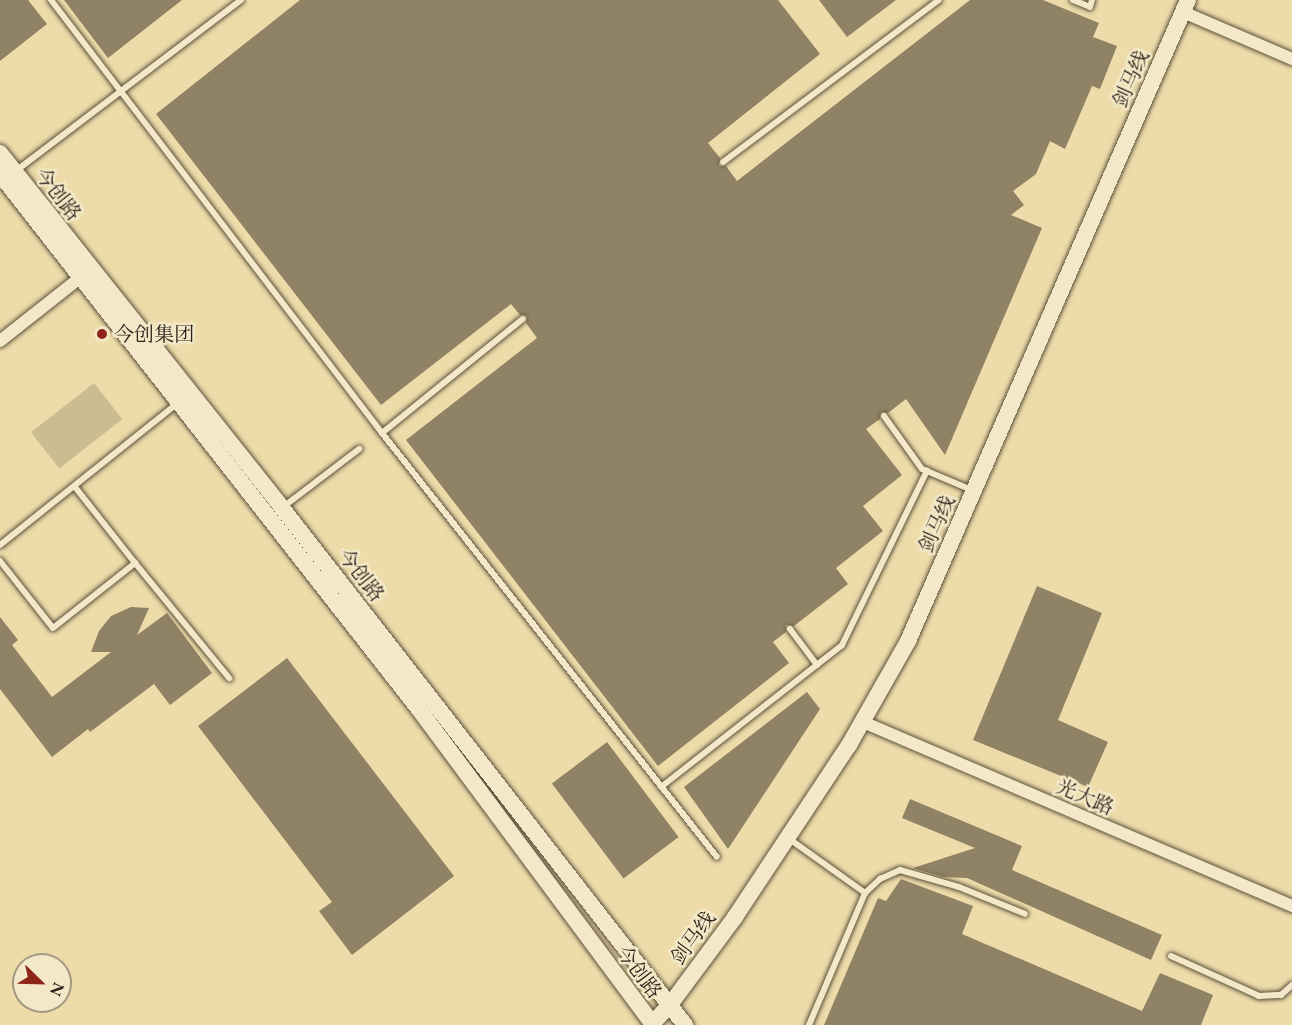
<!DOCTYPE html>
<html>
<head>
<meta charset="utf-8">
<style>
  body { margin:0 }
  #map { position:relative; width:1292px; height:1025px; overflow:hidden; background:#eddca9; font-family:"EB Garamond","Noto Serif SC",serif }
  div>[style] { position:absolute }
  .green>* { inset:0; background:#ccbc91; transform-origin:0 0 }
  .building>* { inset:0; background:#908264; transform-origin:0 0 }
  .roads { filter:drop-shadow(0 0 2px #5c503d) drop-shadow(0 0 2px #5c503d) }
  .service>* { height:6px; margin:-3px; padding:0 3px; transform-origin:3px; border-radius:3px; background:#f3e8c7 }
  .minor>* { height:12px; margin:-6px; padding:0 6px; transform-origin:6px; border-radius:6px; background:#f3e8c7 }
  .secondary>* { height:16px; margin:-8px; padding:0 8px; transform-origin:8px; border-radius:8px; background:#f3e8c7 }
  .dots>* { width:16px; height:16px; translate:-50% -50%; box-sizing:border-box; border:3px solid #f3e8c7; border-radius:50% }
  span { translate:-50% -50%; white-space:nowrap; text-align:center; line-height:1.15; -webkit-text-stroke:5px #f3e8c7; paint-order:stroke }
  .street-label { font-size:20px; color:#2c2119 }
  .poi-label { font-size:20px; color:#2c2119 }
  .left { translate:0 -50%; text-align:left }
  .north { position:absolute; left:12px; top:953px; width:60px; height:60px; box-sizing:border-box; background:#f3e8c7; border:2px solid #a39881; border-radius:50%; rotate:113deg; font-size:16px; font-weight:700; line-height:24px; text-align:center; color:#2c2119 }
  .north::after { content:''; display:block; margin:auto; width:21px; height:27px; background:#8f2418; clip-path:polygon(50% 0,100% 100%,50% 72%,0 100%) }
</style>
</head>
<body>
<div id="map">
  <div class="green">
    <div style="left:94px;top:383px;width:46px;height:80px;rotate:52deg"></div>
  </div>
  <div class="building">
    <div style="clip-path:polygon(0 0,28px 0,47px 24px,0 61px)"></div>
    <div style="clip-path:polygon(64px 0,182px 0,108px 58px)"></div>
    <div style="clip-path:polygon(300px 0,778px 0,820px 54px,708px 143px,720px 158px,719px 166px,726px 166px,737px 181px,970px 0,1043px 0,1099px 23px,1093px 37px,1117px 46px,1100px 89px,1092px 86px,1065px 149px,1050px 141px,1036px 174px,1013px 191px,1024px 205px,1011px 215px,1042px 228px,945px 455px,906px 399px,888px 413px,881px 412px,880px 419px,866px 429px,902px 475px,863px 506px,883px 531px,836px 568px,848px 584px,794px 626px,786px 625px,786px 632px,773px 642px,789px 663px,658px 766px,406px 440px,537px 338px,526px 323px,527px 316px,520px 315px,511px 304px,381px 405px,156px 114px)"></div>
    <div style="clip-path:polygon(819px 0,896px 0,847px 37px)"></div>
    <div style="clip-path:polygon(1037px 586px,1102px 613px,1058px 720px,1108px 742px,1088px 787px,973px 740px)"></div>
    <div style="clip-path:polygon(131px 607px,149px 608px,137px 635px,167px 613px,212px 673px,170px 705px,154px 684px,90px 732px,88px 729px,52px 757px,0 689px,0 617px,18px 640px,12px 645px,52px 697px,111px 652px,91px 652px,99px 631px,111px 616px)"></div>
    <div style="clip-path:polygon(287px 658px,454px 876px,352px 955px,319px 911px,332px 902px,198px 726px)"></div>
    <div style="clip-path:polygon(807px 692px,820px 709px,728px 849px,684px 787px)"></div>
    <div style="left:607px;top:742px;width:119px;height:69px;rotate:53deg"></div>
    <div style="clip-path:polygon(910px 799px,1022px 846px,1012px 870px,1162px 935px,1151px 960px,967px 878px,943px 877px,913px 868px,975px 848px,902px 818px)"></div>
    <div style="clip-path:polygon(901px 879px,973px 906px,962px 934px,1142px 1011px,1160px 973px,1213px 995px,1201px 1025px,824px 1025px,878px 898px,886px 901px)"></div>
  </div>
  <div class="roads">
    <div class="service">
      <div style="left:51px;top:0;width:545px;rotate:52.6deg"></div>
      <div style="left:382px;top:433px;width:540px;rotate:51.69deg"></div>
      <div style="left:1073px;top:0;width:18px;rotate:22deg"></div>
      <div style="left:1090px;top:7px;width:7px;rotate:-74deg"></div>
      <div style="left:723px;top:162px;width:270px;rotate:-36.9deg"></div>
      <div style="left:17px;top:170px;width:281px;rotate:-37.2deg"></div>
      <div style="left:884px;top:416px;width:65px;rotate:54.4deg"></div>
      <div style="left:922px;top:469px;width:54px;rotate:22.8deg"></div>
      <div style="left:382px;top:433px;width:181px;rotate:-39deg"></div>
      <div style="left:283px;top:507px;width:96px;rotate:-37.3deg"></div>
      <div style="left:0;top:545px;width:228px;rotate:-38.6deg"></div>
      <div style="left:0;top:561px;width:85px;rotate:51.7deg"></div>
      <div style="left:53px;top:628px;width:105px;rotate:-38.4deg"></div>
      <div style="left:135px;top:563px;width:97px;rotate:-128.3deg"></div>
      <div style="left:135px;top:563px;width:149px;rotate:50.7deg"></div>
      <div style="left:790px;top:629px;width:45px;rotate:53.1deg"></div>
      <div style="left:661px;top:787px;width:230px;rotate:-38.1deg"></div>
      <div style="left:842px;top:645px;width:194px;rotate:-64deg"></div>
      <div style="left:788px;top:838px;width:95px;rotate:35.5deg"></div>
      <div style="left:1171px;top:956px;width:97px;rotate:24.4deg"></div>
      <div style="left:1259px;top:996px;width:22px;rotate:-3deg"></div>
      <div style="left:1281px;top:995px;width:15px;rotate:-42deg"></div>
      <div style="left:809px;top:1025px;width:143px;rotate:-67deg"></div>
      <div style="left:865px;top:893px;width:21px;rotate:-43deg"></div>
      <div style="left:880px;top:879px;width:22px;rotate:-24deg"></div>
      <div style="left:900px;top:870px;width:61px;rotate:16.1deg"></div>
      <div style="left:959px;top:887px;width:71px;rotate:22.2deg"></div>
    </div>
    <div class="minor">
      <div style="left:1183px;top:12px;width:119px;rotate:23.3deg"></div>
      <div style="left:0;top:341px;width:110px;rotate:-38.3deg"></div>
      <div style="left:863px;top:722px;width:467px;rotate:23.2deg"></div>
    </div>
    <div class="secondary">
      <div style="left:0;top:153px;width:453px;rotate:51.5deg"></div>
      <div style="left:282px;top:508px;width:656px;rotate:52.06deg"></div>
      <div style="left:0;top:174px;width:678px;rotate:51.95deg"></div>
      <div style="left:418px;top:708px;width:395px;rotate:53.4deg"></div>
      <div style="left:651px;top:1025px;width:26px;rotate:-47deg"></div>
      <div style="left:669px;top:1006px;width:111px;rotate:-53.4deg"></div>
      <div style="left:735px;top:917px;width:206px;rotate:-56.5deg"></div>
      <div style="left:849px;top:745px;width:120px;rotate:-60.4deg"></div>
      <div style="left:908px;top:641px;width:699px;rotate:-66.4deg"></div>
    </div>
  </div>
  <div class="dots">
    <div style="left:102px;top:334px;background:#8f2418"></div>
  </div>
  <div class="street-label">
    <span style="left:1131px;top:79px;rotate:-66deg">剑马线</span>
    <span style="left:58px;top:194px;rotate:52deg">今创路</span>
    <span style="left:937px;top:524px;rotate:-66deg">剑马线</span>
    <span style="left:361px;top:575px;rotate:52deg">今创路</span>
    <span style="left:1085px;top:797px;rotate:23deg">光大路</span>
    <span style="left:693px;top:938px;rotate:-54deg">剑马线</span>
    <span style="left:639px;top:972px;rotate:53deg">今创路</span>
  </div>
  <div class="poi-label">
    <span class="left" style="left:114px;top:334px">今创集团</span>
  </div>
  <div class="north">N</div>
</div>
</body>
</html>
